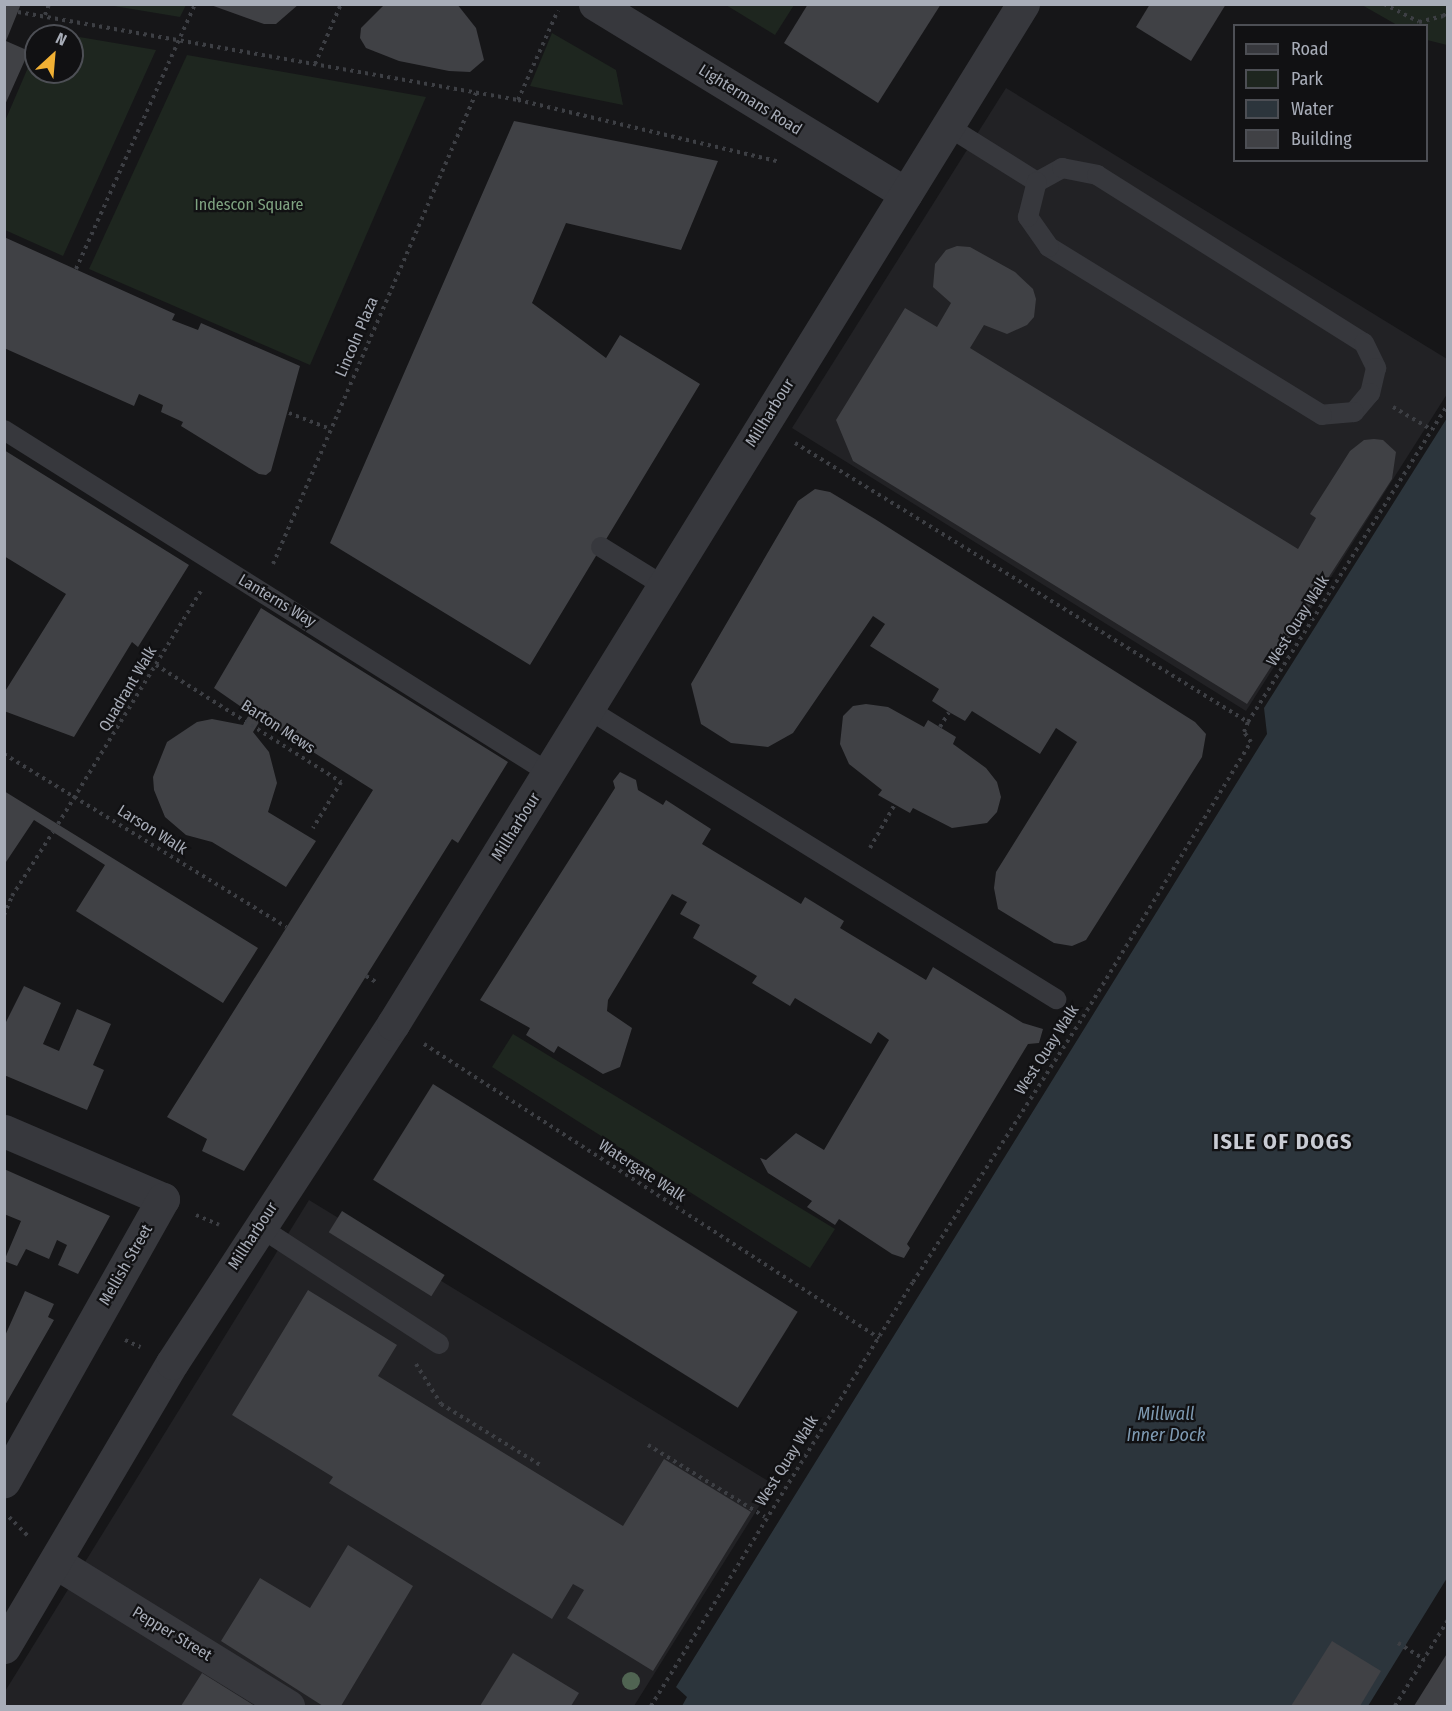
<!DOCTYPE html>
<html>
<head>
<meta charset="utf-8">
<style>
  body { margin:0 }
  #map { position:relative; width:1452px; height:1711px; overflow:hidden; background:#161618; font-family:"Fira Sans Condensed",sans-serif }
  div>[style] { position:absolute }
  .built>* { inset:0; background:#222225 }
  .green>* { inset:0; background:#1e261f }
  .water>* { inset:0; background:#2c353c }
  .building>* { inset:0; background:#404145; transform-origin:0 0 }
  .path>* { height:4px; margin-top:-2px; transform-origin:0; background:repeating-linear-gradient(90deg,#3d3f44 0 3px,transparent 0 7.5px) }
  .lane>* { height:20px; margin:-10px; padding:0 10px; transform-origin:10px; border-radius:10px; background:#37383d }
  .street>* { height:33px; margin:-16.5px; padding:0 16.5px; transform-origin:16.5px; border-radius:16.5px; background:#37383d }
  .trees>* { width:18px; height:18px; margin:-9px; border-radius:50%; background:#506452 }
  span { translate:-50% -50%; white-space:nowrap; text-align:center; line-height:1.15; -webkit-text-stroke:4.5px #111113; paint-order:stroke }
  .street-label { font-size:16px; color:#a8adb8 }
  .park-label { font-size:16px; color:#7fa381 }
  .water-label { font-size:18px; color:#7f9bb3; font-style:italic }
  .district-label { font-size:22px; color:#c9ccd4; font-weight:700; letter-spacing:1.5px }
  .frame { position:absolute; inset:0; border:6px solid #a8adb8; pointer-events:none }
  .legend { position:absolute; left:1233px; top:24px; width:195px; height:138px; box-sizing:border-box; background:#111113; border:2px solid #4d4f55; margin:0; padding:8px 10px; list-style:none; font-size:18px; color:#a8adb8 }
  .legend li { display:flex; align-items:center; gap:12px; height:30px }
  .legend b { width:30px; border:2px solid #4d4f55 }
  .north { position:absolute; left:24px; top:24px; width:60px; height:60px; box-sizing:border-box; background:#111113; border:2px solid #4d4f55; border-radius:50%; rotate:26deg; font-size:16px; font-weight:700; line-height:24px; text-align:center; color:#a8adb8 }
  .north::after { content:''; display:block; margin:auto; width:21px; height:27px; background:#f2b134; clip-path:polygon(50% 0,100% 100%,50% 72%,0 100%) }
</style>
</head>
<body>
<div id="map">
  <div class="built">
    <div style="clip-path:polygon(1006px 88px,1447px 359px,1447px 394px,1246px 711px,792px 428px)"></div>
    <div style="clip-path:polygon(309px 1200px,773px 1484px,634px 1706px,5px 1706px,4px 1693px)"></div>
  </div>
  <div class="green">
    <div style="clip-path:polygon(108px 5px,186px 5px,180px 17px)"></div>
    <div style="clip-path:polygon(726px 5px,794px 5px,775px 35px)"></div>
    <div style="clip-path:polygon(1362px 5px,1447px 5px,1447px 45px,1427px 40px,1426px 26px,1397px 25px)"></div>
    <div style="clip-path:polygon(44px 31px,156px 50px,63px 256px,5px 230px,5px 121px,36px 49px,36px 72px,72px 72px,72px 36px,42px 36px)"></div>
    <div style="clip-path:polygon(552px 33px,616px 70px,623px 105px,530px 86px)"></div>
    <div style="clip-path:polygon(187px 55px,426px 97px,310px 365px,89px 269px)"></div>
    <div style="clip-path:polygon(513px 1034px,835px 1229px,810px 1268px,492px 1067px)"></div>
  </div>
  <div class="water">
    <div style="clip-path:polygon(1447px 418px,1447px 1578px,1368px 1706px,682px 1706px,687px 1697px,676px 1687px,1267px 734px,1264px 708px)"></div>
  </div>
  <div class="building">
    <div style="clip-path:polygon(4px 4px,21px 4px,6px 41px,29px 51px,4px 107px)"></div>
    <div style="clip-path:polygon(208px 4px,299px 4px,276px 24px,264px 24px)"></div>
    <div style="clip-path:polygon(385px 4px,457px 4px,476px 28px,484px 60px,470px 72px,449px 71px,399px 61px,366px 48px,360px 38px,361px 28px)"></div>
    <div style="clip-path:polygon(808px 4px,941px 4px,878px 103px,784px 43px)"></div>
    <div style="clip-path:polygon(1150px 4px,1226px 4px,1191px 61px,1136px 27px)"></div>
    <div style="clip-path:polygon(514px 121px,718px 161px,681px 250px,566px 223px,532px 303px,606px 358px,620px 335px,700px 384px,530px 665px,330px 543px)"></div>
    <div style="clip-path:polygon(4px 237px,175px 314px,172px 320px,198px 330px,201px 323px,300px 366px,271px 471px,266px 475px,259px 474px,181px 426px,183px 422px,161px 412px,163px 405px,139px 394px,134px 406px,4px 348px)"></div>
    <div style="clip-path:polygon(957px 246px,970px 247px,1015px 272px,1033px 289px,1036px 299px,1034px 317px,1027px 325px,1007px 334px,984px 325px,970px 348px,1298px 549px,1316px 518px,1310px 514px,1350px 451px,1364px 440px,1374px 439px,1383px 440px,1396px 452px,1392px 479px,1247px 704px,853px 461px,836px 420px,905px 308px,937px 327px,951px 303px,933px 287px,935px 264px,946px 250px)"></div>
    <div style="clip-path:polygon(4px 450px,189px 565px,138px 647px,132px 642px,74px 737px,4px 711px,4px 693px,66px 594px,4px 556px)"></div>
    <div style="clip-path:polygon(815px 489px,830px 492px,875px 519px,1195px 722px,1206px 734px,1202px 757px,1086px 940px,1072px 946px,1054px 943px,998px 909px,994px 888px,996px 872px,1077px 742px,1056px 728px,1040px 754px,972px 711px,965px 721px,949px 712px,932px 701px,939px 689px,870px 646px,885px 624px,873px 616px,793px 733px,768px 747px,731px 743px,701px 724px,691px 684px,798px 501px)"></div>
    <div style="clip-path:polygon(261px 608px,508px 762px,458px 843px,452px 839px,244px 1171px,202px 1151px,207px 1139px,167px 1117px,373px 790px,261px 719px,253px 732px,269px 752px,277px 783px,268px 812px,316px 841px,286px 887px,212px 842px,186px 835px,165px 817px,154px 790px,153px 777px,167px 742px,197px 722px,212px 719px,243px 725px,250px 713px,214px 688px)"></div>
    <div style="clip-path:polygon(866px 704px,888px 707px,924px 727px,928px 720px,956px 737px,953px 744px,986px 768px,997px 782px,1001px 797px,997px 812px,987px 823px,952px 828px,913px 808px,910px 813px,878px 795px,882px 790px,849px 764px,840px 744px,843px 716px,853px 706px)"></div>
    <div style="clip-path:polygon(620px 772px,636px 780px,638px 790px,663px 805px,666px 800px,711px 829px,702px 844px,801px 904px,805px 897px,844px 921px,840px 928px,926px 980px,933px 967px,1023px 1023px,1043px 1029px,1039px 1043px,1028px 1044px,907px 1244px,910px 1248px,904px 1258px,892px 1254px,839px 1219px,835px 1225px,807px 1207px,812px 1201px,768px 1173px,760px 1158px,766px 1160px,796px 1133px,824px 1150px,889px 1040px,878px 1032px,871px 1044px,795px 998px,790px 1006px,752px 983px,757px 976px,693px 938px,700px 925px,680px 914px,687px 902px,672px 894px,608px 1000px,607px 1011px,632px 1028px,620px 1067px,603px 1074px,558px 1046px,554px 1053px,526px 1035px,530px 1028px,480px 1000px,615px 788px,613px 781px)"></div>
    <div style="clip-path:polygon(4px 791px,258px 948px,223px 1003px,76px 911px,105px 865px,34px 820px,4px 865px)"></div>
    <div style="clip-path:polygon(24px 986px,61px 1003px,43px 1044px,59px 1051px,77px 1009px,111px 1024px,93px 1065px,104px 1070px,87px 1110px,4px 1075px,4px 1026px)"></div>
    <div style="left:433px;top:1084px;width:430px;height:113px;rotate:32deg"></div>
    <div style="clip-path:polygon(4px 1169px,110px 1216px,78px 1274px,58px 1265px,67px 1245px,57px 1240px,49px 1259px,26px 1249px,17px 1266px,4px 1261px,21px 1221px,4px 1214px)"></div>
    <div style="left:342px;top:1211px;width:121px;height:25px;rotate:32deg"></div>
    <div style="clip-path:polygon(308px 1290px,397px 1345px,378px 1376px,623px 1526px,664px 1459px,751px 1512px,653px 1671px,567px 1618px,584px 1590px,573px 1584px,552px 1619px,329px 1483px,333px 1477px,232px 1415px)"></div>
    <div style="clip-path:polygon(25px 1291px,54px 1304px,48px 1317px,54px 1320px,4px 1407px,4px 1338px)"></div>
    <div style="clip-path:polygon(348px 1545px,413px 1586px,341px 1706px,323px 1706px,221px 1641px,260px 1578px,310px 1608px)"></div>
    <div style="clip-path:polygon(1332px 1641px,1381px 1671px,1360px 1706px,1291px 1706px)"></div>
    <div style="clip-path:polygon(1448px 1652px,1448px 1706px,1414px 1706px)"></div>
    <div style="clip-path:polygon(513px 1653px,579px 1693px,571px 1706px,480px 1706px)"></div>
    <div style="clip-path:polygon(202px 1673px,255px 1706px,181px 1706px)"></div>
  </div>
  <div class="path">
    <div style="left:1384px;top:4px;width:39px;rotate:27deg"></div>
    <div style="left:1419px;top:22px;width:25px;rotate:-14deg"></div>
    <div style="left:1443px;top:16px;width:6px;rotate:-39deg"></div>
    <div style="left:18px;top:12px;width:508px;rotate:9.98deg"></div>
    <div style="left:518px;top:100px;width:269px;rotate:13.3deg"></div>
    <div style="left:45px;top:15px;width:12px;rotate:-70deg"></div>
    <div style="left:315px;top:64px;width:65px;rotate:-66.6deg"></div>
    <div style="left:518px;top:100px;width:98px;rotate:-66deg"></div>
    <div style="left:76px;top:269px;width:290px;rotate:-65.8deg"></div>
    <div style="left:1393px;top:407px;width:45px;rotate:30.5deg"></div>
    <div style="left:289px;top:413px;width:44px;rotate:21.3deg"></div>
    <div style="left:795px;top:443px;width:532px;rotate:31.63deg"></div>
    <div style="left:273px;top:564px;width:513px;rotate:-66.68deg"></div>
    <div style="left:156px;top:665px;width:219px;rotate:32.3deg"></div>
    <div style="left:341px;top:782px;width:54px;rotate:121.3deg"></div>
    <div style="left:940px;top:727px;width:17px;rotate:-59deg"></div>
    <div style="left:4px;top:754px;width:331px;rotate:31.5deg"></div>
    <div style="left:58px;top:824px;width:276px;rotate:-58.5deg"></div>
    <div style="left:870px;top:848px;width:51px;rotate:-60.4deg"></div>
    <div style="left:4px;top:915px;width:21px;rotate:-67deg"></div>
    <div style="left:12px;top:896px;width:76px;rotate:-57.4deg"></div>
    <div style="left:366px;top:976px;width:12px;rotate:31deg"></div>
    <div style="left:424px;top:1044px;width:542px;rotate:32.87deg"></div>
    <div style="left:196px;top:1215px;width:25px;rotate:23deg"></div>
    <div style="left:125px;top:1340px;width:17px;rotate:25deg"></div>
    <div style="left:416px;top:1364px;width:47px;rotate:58deg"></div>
    <div style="left:441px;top:1404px;width:116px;rotate:31.6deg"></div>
    <div style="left:648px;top:1445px;width:137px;rotate:31.6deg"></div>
    <div style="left:9px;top:1517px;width:28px;rotate:45deg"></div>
    <div style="left:1398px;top:1643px;width:31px;rotate:32deg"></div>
    <div style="left:651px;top:1706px;width:498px;rotate:-58.3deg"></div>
    <div style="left:913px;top:1282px;width:315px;rotate:-57.3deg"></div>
    <div style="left:1083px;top:1017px;width:322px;rotate:-58.6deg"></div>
    <div style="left:1251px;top:742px;width:12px;rotate:-125deg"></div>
    <div style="left:1244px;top:732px;width:11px;rotate:-68deg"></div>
    <div style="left:1248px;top:722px;width:375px;rotate:-57.8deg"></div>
    <div style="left:1395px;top:1706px;width:101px;rotate:-58.4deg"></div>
  </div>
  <div class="lane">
    <div style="left:949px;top:127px;width:104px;rotate:32deg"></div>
    <div style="left:1037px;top:182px;width:29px;rotate:-29deg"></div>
    <div style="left:1062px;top:168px;width:36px;rotate:11deg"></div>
    <div style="left:1097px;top:175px;width:315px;rotate:32.2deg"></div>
    <div style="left:1364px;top:343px;width:28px;rotate:64deg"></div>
    <div style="left:1376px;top:368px;width:26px;rotate:103deg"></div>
    <div style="left:1370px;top:393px;width:25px;rotate:130deg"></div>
    <div style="left:1354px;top:412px;width:32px;rotate:175deg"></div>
    <div style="left:1322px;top:415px;width:321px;rotate:-148.4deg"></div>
    <div style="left:1049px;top:247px;width:37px;rotate:-125deg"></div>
    <div style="left:1028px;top:217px;width:36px;rotate:-76deg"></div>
    <div style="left:4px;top:430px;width:644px;rotate:32.18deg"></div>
    <div style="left:601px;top:547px;width:74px;rotate:31.8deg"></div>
    <div style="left:588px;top:709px;width:551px;rotate:31.78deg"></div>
    <div style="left:258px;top:1226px;width:216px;rotate:33.1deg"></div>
  </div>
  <div class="street">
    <div style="left:595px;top:4px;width:364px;rotate:31.4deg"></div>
    <div style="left:4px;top:1131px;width:173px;rotate:23.2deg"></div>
    <div style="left:163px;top:1199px;width:324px;rotate:119.4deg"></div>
    <div style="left:55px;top:1562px;width:274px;rotate:31.7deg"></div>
    <div style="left:4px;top:1647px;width:330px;rotate:-59.4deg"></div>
    <div style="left:172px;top:1363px;width:405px;rotate:-56.9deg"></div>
    <div style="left:393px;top:1024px;width:1199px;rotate:-58.3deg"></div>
  </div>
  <div class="trees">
    <div style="left:631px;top:1681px"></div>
  </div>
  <div class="street-label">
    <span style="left:750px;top:100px;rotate:32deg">Lightermans Road</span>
    <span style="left:357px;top:337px;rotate:-67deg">Lincoln Plaza</span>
    <span style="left:770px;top:413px;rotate:-58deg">Millharbour</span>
    <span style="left:277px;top:601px;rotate:31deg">Lanterns Way</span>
    <span style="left:1298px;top:621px;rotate:-58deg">West Quay Walk</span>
    <span style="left:128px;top:689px;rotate:-59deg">Quadrant Walk</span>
    <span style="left:278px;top:727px;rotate:33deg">Barton Mews</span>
    <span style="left:516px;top:827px;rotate:-58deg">Millharbour</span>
    <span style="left:152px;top:830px;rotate:32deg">Larson Walk</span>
    <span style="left:1047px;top:1050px;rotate:-57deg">West Quay Walk</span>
    <span style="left:642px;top:1171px;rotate:33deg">Watergate Walk</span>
    <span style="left:253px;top:1236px;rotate:-57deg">Millharbour</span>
    <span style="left:126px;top:1265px;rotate:-60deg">Mellish Street</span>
    <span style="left:787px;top:1461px;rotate:-58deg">West Quay Walk</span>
    <span style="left:172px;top:1634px;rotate:31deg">Pepper Street</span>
  </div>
  <div class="park-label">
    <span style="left:249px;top:205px">Indescon Square</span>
  </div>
  <div class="water-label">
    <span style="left:1166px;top:1425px">Millwall<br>Inner Dock</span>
  </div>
  <div class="district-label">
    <span style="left:1283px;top:1142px">ISLE OF DOGS</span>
  </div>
  <div class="frame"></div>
  <ul class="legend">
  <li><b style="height:8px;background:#37383d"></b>Road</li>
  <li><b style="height:16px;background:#1e261f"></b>Park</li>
  <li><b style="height:16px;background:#2c353c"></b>Water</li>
  <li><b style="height:16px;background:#404145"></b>Building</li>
  </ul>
  <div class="north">N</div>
</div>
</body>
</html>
